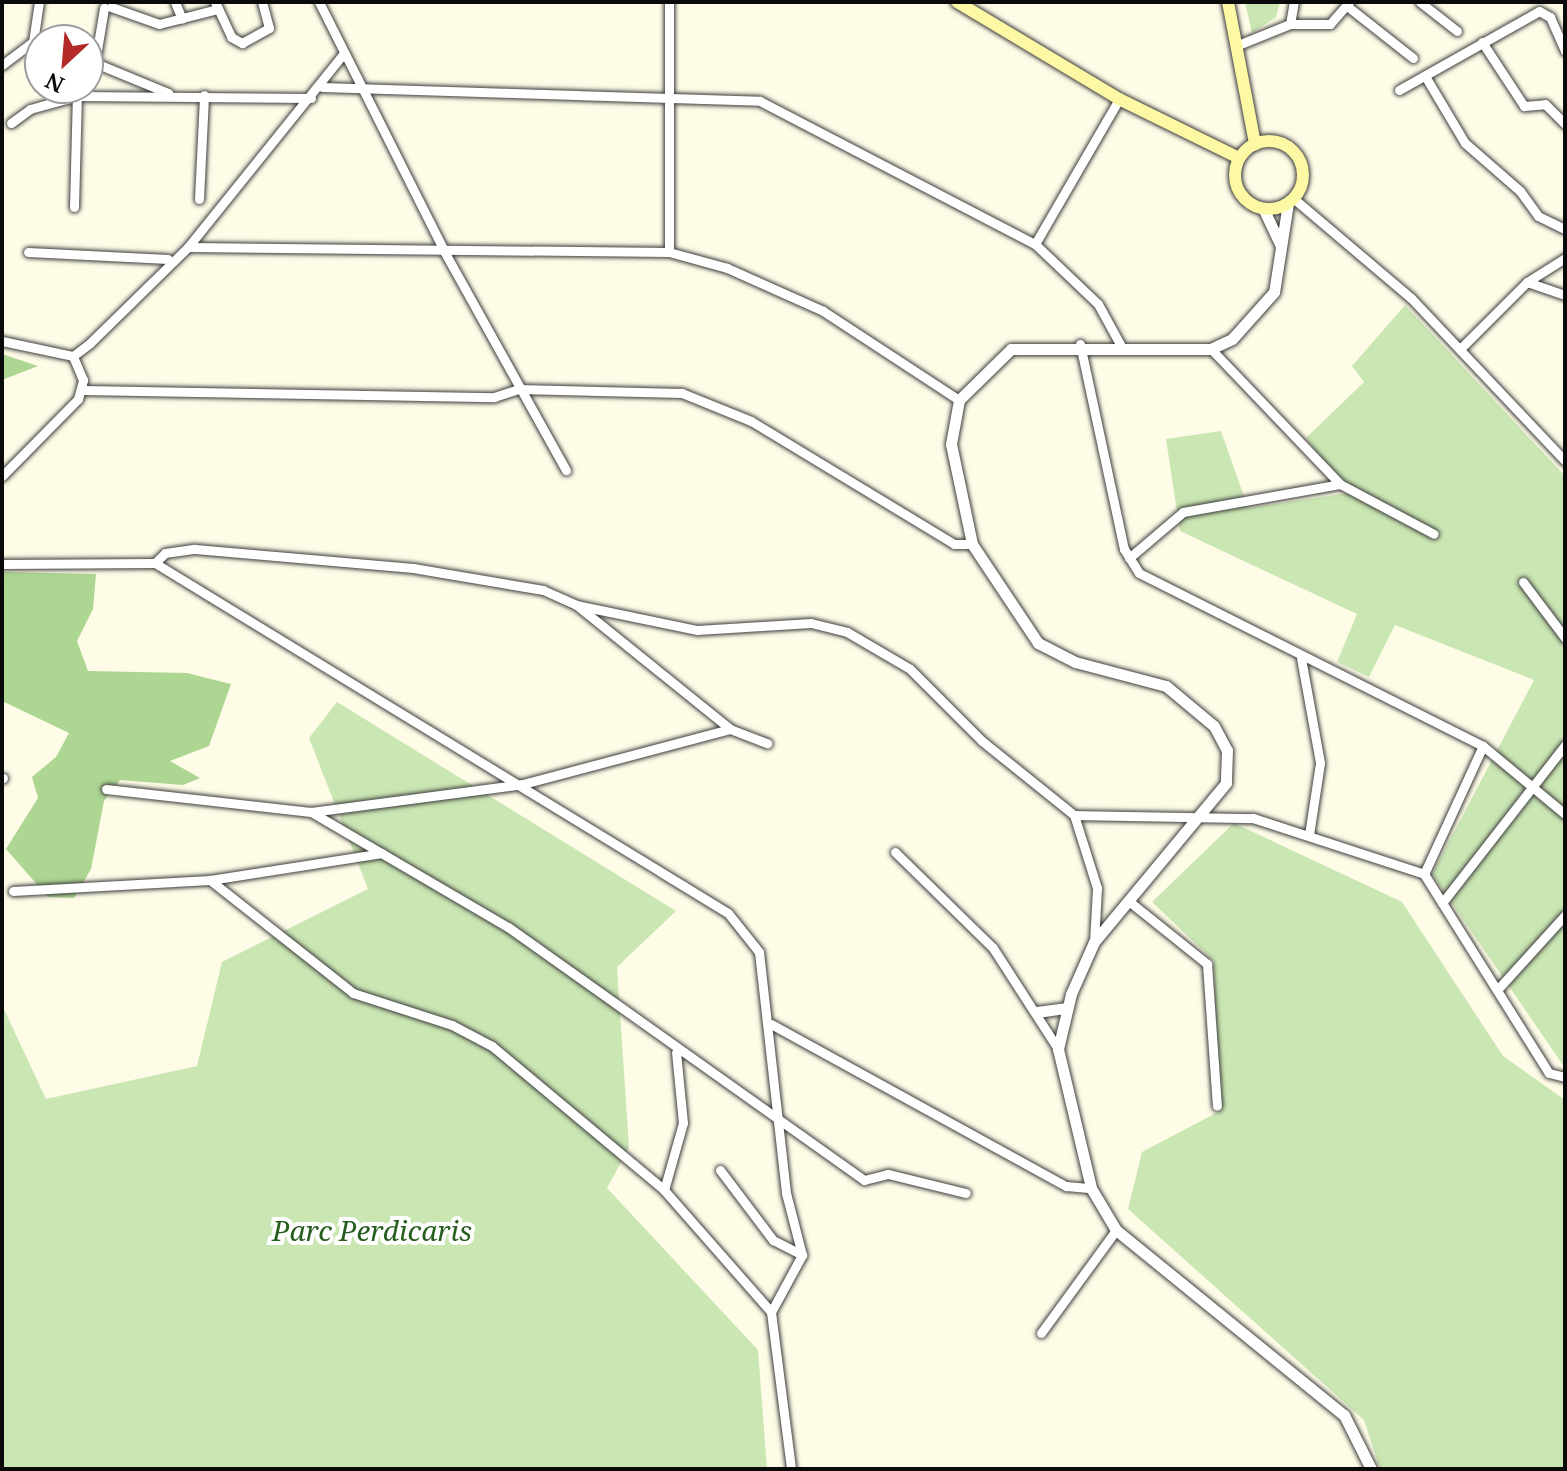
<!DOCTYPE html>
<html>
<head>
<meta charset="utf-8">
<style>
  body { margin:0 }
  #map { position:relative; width:1567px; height:1471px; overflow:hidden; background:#fefbe7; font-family:"Noto Serif",serif }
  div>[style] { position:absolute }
  .green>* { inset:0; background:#cae6b3 }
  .forest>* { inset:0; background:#add693 }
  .roads { filter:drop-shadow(0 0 2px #3d3d3d) drop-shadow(0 0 2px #3d3d3d) }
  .minor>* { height:9px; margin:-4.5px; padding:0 4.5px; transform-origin:4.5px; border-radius:4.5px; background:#fff }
  .tertiary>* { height:11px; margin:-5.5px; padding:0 5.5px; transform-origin:5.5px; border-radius:5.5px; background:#fff }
  .secondary>* { height:12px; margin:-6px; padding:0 6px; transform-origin:6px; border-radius:6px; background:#fcf8a4 }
  .secondary>.ring { margin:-6px; padding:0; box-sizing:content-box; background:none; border:12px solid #fcf8a4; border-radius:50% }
  span { translate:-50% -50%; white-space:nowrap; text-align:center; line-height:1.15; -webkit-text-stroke:8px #fff; paint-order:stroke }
  .park-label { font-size:28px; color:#275d1e; font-style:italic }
  .frame { position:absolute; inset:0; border:4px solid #0a0a0a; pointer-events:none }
  .north { position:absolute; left:24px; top:24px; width:80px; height:80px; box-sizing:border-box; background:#fff; border:2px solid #9d9d9d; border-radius:50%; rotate:206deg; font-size:22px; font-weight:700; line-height:32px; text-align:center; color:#0a0a0a }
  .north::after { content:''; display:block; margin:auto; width:28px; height:36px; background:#b32a28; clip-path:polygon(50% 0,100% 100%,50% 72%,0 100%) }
</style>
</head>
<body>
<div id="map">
  <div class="green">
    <div style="clip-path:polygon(1245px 2px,1280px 2px,1276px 17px,1252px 33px)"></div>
    <div style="clip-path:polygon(1405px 305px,1565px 476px,1565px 1068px,1432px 874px,1534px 680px,1395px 625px,1369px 677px,1337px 662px,1357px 614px,1180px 531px,1166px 439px,1221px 431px,1248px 508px,1348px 493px,1306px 438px,1364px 382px,1352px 366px)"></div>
    <div style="clip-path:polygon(337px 702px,676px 911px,617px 967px,629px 1148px,607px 1188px,758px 1350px,767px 1469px,2px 1469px,2px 1005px,46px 1099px,197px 1066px,222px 962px,368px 889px,309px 738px)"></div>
    <div style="clip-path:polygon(1234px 823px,1402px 902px,1503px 1056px,1565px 1100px,1565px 1469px,1380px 1469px,1364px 1420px,1128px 1209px,1142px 1152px,1218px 1112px,1214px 961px,1152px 902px)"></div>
  </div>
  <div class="forest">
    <div style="clip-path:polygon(2px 354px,38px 366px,2px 380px)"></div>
    <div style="clip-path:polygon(2px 572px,96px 574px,93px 609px,77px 641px,88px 671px,187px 673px,231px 684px,209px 746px,170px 761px,200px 778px,183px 785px,120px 780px,104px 801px,91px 869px,74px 898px,48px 897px,6px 849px,38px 798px,32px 777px,56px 757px,69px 733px,2px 701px)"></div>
  </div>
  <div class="roads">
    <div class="minor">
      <div style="left:175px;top:2px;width:18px;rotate:68deg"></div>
      <div style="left:215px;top:2px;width:38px;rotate:65deg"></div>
      <div style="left:231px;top:37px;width:13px;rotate:29deg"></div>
      <div style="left:242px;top:43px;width:31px;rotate:-29deg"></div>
      <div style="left:269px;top:28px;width:27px;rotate:-105deg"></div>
      <div style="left:319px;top:2px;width:279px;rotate:63.3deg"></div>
      <div style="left:444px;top:251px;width:251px;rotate:60.9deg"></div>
      <div style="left:669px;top:2px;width:250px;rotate:90deg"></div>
      <div style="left:1420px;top:2px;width:47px;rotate:38.1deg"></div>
      <div style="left:1347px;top:6px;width:84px;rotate:38.2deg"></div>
      <div style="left:111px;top:7px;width:51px;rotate:19.5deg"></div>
      <div style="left:159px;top:24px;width:61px;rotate:-14.3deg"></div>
      <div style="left:1290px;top:24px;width:22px;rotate:-80deg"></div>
      <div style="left:1482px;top:42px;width:77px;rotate:56.7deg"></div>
      <div style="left:1524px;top:106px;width:21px;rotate:-5deg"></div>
      <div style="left:1545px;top:104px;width:28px;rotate:45deg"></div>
      <div style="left:1238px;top:45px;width:56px;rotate:-22deg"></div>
      <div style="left:1290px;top:24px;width:40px"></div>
      <div style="left:1330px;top:24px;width:29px;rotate:-49deg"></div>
      <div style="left:88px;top:60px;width:87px;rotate:22.4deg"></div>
      <div style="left:95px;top:62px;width:55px;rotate:-80.5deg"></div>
      <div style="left:2px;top:65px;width:39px;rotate:-37deg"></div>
      <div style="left:33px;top:42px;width:40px;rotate:-81.5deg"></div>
      <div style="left:1425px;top:76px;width:78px;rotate:59.2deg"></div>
      <div style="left:1465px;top:143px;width:73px;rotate:41.1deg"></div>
      <div style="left:1520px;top:191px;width:31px;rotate:54deg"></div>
      <div style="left:1538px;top:216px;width:30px;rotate:26deg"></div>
      <div style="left:322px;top:87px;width:438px;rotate:1.8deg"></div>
      <div style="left:760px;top:101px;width:310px;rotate:27.5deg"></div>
      <div style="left:1035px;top:244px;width:87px;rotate:43.6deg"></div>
      <div style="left:1098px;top:304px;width:48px;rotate:61.3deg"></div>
      <div style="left:1399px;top:90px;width:161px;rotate:-29.4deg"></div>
      <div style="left:1539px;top:11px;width:13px;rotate:29deg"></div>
      <div style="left:1550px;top:17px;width:37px;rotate:66deg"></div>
      <div style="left:11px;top:123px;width:24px;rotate:-36deg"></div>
      <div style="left:30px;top:109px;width:49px;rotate:-15.5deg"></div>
      <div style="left:77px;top:96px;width:234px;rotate:0.5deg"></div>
      <div style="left:1293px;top:198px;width:155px;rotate:40.3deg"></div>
      <div style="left:1411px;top:298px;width:224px;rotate:46.6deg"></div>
      <div style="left:199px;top:199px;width:104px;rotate:-87.2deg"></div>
      <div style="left:74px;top:207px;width:111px;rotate:-88.5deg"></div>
      <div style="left:1035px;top:244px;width:168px;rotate:-59.9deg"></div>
      <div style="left:188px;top:247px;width:481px;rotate:0.6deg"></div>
      <div style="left:669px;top:252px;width:60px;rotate:15.4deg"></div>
      <div style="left:727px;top:268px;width:105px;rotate:24.1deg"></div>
      <div style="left:823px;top:311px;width:163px;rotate:33.2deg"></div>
      <div style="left:28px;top:252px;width:140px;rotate:2.9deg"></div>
      <div style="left:1527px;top:282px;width:40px;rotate:18.9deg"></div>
      <div style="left:2px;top:341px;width:73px;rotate:11.9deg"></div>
      <div style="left:73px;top:356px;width:21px;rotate:-37deg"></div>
      <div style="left:90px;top:343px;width:137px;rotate:-44.4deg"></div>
      <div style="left:188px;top:247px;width:248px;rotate:-51.2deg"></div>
      <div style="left:1080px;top:344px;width:210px;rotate:77.9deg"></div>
      <div style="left:1124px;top:549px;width:28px;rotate:58deg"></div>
      <div style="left:1139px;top:573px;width:385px;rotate:26.7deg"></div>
      <div style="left:1483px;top:746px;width:107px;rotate:39.7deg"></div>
      <div style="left:1211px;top:349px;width:187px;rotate:46.3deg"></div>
      <div style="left:1340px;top:484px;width:106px;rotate:28deg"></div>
      <div style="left:1460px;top:349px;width:95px;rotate:-45deg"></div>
      <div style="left:1527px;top:282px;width:45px;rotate:-32.3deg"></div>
      <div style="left:83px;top:390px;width:411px;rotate:1deg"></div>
      <div style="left:494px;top:397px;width:25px;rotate:-18deg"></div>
      <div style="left:518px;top:389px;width:164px;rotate:1.4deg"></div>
      <div style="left:682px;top:393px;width:74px;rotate:22.1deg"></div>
      <div style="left:751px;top:421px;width:237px;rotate:31.2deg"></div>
      <div style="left:954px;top:544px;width:18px"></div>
      <div style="left:2px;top:476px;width:108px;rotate:-45.4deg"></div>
      <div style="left:78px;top:399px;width:20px;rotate:-75deg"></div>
      <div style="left:83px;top:380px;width:26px;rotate:-113deg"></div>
      <div style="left:1129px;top:558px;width:71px;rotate:-40.4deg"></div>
      <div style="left:1183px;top:512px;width:159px;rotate:-10.1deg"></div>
      <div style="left:155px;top:563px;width:14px;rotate:-45deg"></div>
      <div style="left:165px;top:553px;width:30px;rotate:-8deg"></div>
      <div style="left:195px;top:549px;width:219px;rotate:5deg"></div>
      <div style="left:413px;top:568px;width:132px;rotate:9.6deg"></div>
      <div style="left:543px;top:590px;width:36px;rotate:24deg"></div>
      <div style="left:576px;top:605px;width:124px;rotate:11.7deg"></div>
      <div style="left:697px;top:630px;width:114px;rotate:-3.5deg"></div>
      <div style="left:811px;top:623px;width:37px;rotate:14deg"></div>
      <div style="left:847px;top:632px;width:73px;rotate:30.4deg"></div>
      <div style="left:910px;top:669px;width:102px;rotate:45deg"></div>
      <div style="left:982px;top:741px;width:118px;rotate:38.8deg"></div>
      <div style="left:1074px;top:815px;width:77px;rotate:72.5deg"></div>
      <div style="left:1097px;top:888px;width:54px;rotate:93.2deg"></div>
      <div style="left:2px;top:564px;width:153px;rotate:-0.4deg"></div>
      <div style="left:155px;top:563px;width:671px;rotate:31.42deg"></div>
      <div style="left:728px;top:913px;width:50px;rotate:51.5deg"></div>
      <div style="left:759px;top:952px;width:243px;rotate:83.6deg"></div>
      <div style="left:786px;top:1193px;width:64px;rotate:75.5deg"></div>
      <div style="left:802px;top:1255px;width:65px;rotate:118.5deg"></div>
      <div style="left:1523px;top:582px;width:70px;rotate:53.1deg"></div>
      <div style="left:579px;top:607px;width:194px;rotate:38.9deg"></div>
      <div style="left:730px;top:729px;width:40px;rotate:21deg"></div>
      <div style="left:1301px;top:658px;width:107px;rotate:79.7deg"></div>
      <div style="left:1320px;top:763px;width:73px;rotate:98.7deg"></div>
      <div style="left:2px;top:778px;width:1px"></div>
      <div style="left:106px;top:789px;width:206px;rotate:6.4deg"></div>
      <div style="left:311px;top:812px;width:214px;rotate:-7.5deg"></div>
      <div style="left:523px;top:784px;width:214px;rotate:-14.9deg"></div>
      <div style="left:311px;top:812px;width:228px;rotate:30.3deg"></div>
      <div style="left:508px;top:927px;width:437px;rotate:35.4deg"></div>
      <div style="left:864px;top:1180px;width:25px;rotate:-14deg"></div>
      <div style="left:888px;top:1174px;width:80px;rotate:13.7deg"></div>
      <div style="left:1074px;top:815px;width:179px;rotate:1deg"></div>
      <div style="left:1253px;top:818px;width:180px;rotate:18.1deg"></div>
      <div style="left:1424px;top:874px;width:235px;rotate:57.9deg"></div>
      <div style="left:1549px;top:1073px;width:16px;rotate:14deg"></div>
      <div style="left:895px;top:852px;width:137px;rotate:44.4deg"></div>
      <div style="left:993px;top:948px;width:120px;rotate:57.2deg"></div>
      <div style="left:1424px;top:874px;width:141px;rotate:-65.3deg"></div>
      <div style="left:210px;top:880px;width:182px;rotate:38.3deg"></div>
      <div style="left:353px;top:993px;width:104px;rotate:17.9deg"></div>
      <div style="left:452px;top:1025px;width:45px;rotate:27.7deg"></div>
      <div style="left:492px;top:1046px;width:224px;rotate:39.9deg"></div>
      <div style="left:664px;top:1190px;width:162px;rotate:48.7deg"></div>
      <div style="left:13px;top:891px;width:197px;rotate:-3.2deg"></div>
      <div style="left:210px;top:880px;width:174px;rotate:-8.9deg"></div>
      <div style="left:1130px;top:902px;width:99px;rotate:38.8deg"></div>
      <div style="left:1207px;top:964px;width:142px;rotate:86deg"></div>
      <div style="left:1442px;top:903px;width:200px;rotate:-52.1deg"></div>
      <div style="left:1497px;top:990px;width:101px;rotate:-47.8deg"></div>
      <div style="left:771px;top:1024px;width:337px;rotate:28.8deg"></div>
      <div style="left:1066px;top:1186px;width:25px;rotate:5deg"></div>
      <div style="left:720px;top:1170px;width:88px;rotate:52.9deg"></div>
      <div style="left:773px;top:1240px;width:33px;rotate:27deg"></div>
      <div style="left:664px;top:1190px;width:70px;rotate:-74.2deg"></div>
      <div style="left:683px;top:1123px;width:71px;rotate:-95.6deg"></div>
      <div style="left:771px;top:1312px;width:158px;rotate:82.7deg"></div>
      <div style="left:1041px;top:1333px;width:127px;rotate:-53.9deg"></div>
    </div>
    <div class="tertiary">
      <div style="left:1288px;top:203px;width:90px;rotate:98.9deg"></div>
      <div style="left:1274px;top:292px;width:63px;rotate:131.8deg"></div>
      <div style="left:1232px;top:339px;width:23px;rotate:155deg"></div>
      <div style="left:1211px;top:349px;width:200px;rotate:180deg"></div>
      <div style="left:1011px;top:349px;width:73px;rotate:135.6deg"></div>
      <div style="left:959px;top:400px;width:45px;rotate:100.3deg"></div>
      <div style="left:951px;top:444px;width:102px;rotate:78.1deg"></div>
      <div style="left:972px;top:544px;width:119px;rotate:56.3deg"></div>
      <div style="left:1038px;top:643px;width:42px;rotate:27.2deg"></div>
      <div style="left:1075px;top:662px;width:94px;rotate:14.8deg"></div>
      <div style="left:1166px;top:686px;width:62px;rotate:39.8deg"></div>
      <div style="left:1214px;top:726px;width:27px;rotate:62deg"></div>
      <div style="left:1227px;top:750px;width:33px;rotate:92deg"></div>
      <div style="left:1226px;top:783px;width:207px;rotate:129.7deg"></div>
      <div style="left:1094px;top:942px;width:57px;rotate:113.9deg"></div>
      <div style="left:1071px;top:994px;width:57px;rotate:103.3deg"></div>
      <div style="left:1058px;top:1049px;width:143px;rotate:76.6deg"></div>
      <div style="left:1091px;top:1188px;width:49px;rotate:59.2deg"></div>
      <div style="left:1116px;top:1230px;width:294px;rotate:39.1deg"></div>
      <div style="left:1344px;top:1415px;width:60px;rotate:63.4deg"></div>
      <div style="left:1263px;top:208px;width:42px;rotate:64.7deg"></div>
      <div style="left:1037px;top:1012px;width:30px;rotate:-8deg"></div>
    </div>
    <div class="secondary">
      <div style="left:957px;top:2px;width:189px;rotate:30.9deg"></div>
      <div style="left:1119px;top:99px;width:134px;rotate:26.2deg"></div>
      <div style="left:1228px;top:2px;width:145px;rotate:79.2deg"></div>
      <div class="ring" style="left:1235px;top:141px;width:56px;height:56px"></div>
    </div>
  </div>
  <div class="park-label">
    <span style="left:372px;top:1230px">Parc Perdicaris</span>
  </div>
  <div class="frame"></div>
  <div class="north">N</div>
</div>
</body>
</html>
